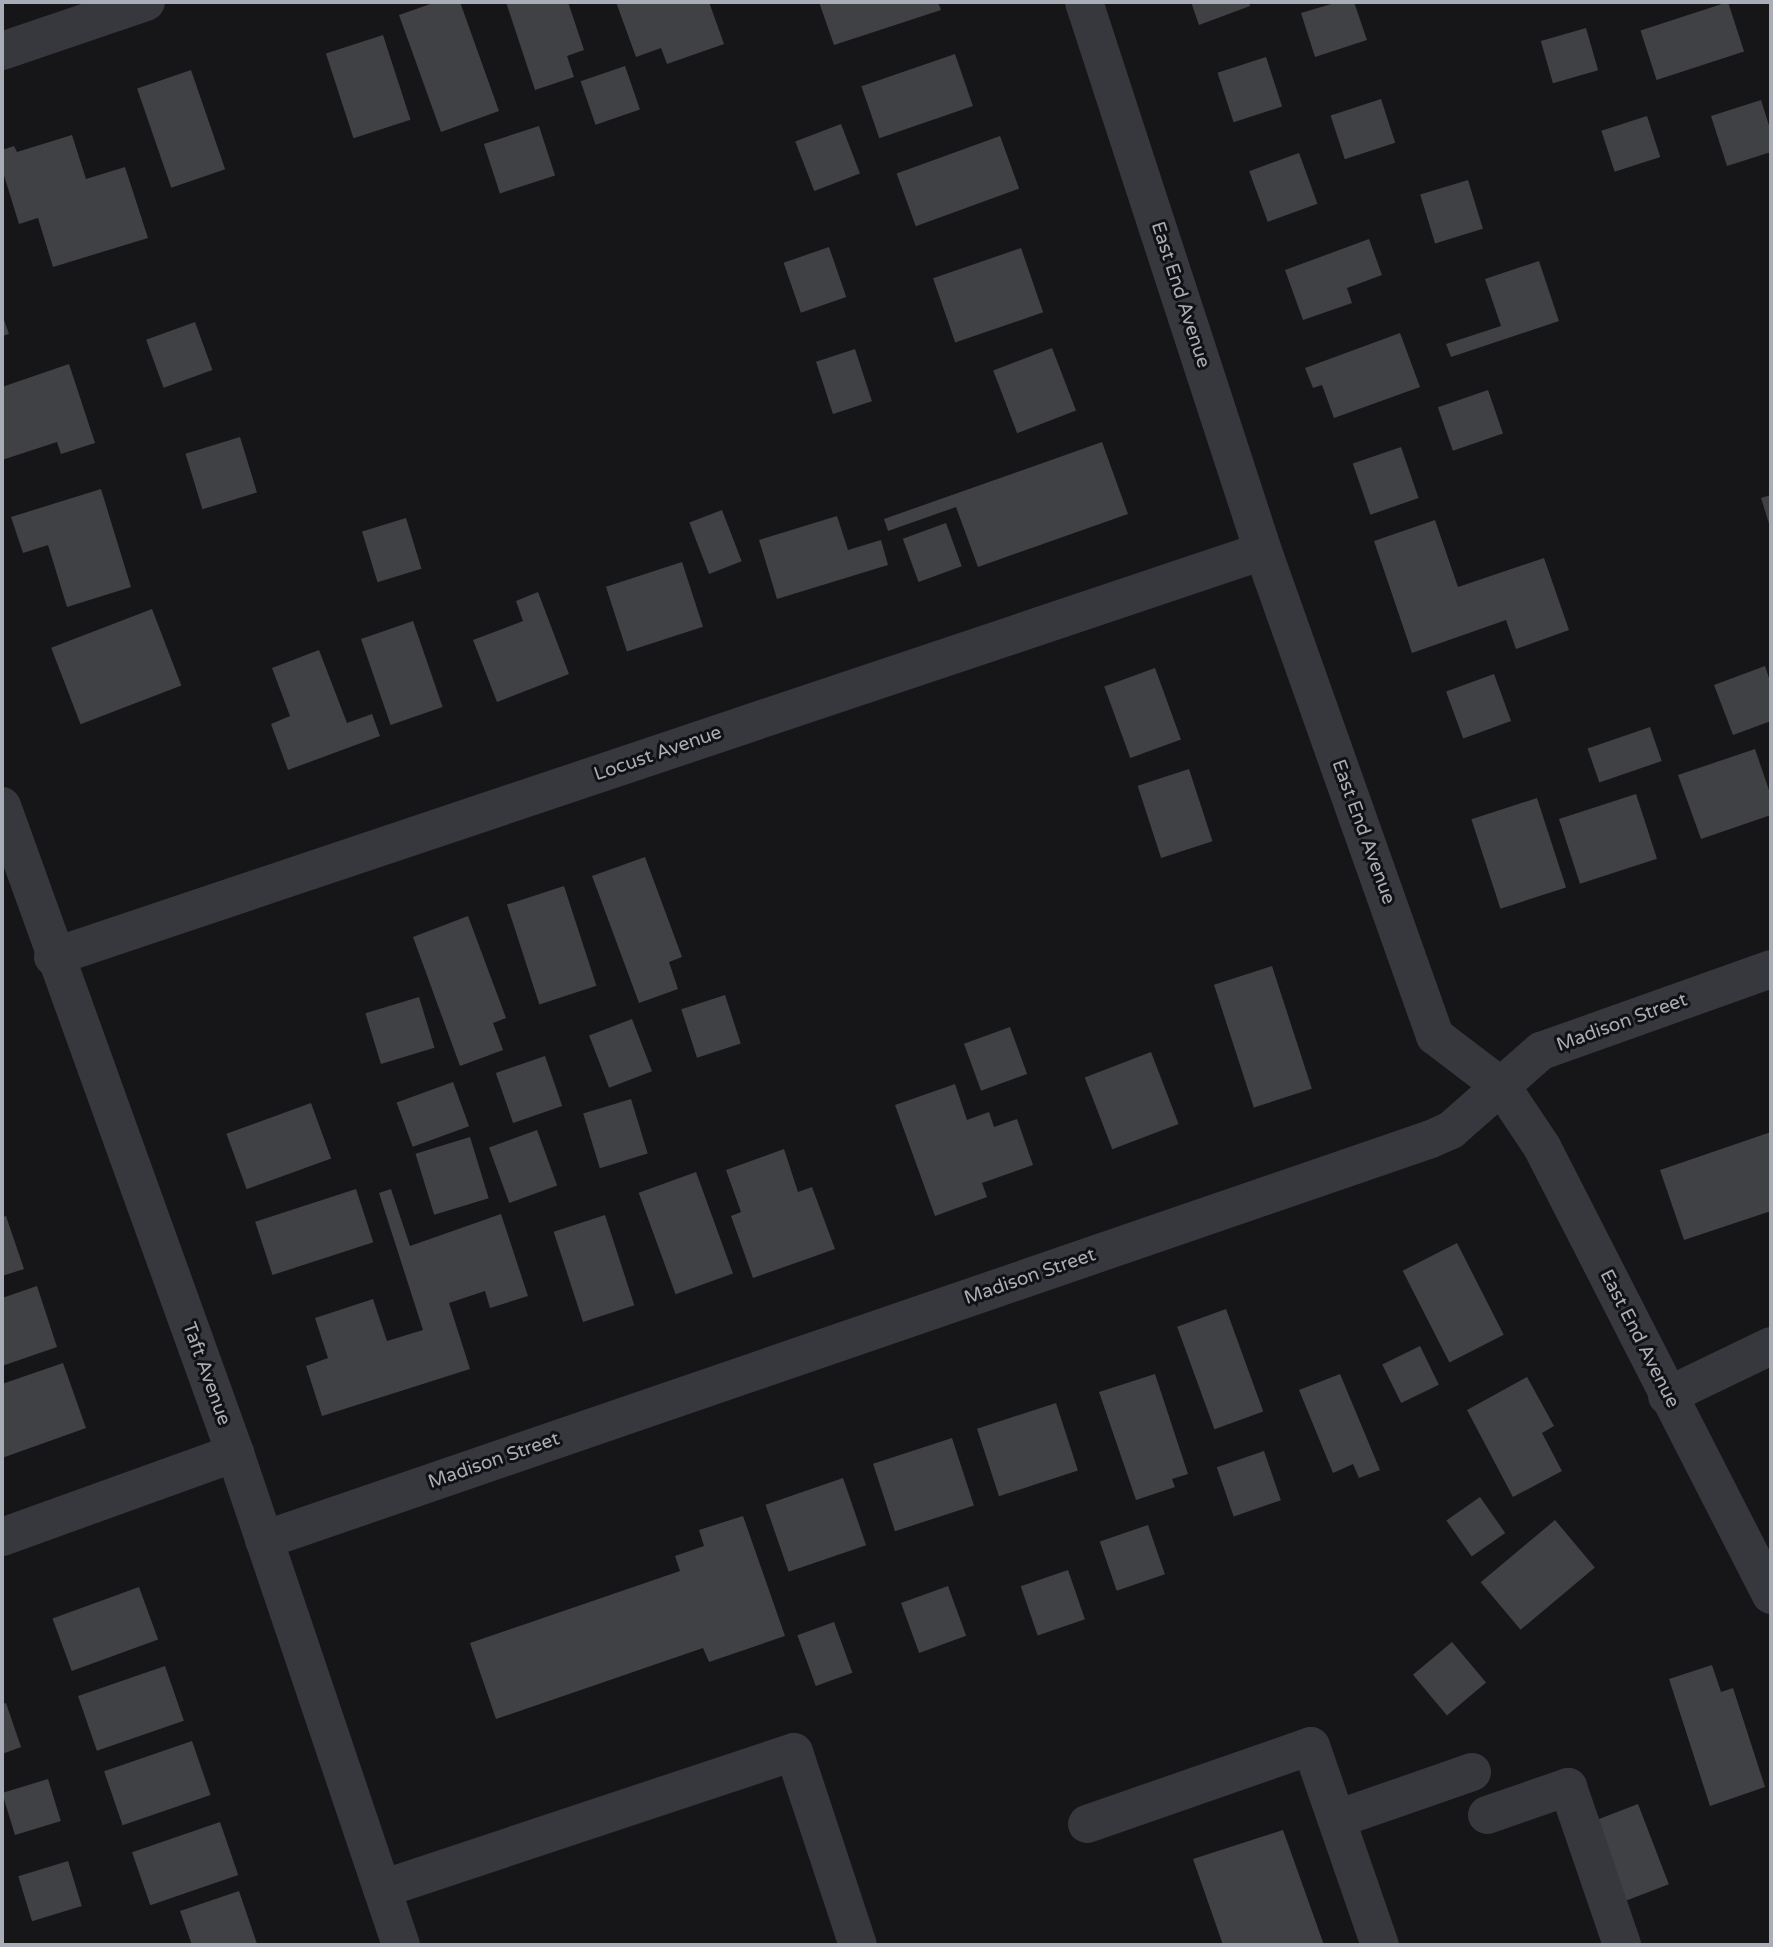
<!DOCTYPE html>
<html>
<head>
<meta charset="utf-8">
<style>
  body { margin:0 }
  #map { position:relative; width:1773px; height:1947px; overflow:hidden; background:#161618; font-family:"Varela Round",sans-serif }
  div>[style] { position:absolute }
  .building>* { inset:0; background:#404145; transform-origin:0 0 }
  .minor>* { height:38px; margin:-19px; padding:0 19px; transform-origin:19px; border-radius:19px; background:#37383d }
  span { translate:-50% -50%; white-space:nowrap; text-align:center; line-height:1.15; -webkit-text-stroke:6px #111113; paint-order:stroke }
  .street-label { font-size:19px; color:#a8adb8 }
  .frame { position:absolute; inset:0; border:4px solid #a8adb8; pointer-events:none }
</style>
</head>
<body>
<div id="map">
  <div class="building">
    <div style="clip-path:polygon(436px 2px,460px 2px,499px 111px,441px 132px,399px 15px)"></div>
    <div style="clip-path:polygon(506px 2px,568px 2px,584px 50px,567px 56px,574px 77px,535px 90px)"></div>
    <div style="clip-path:polygon(616px 2px,709px 2px,724px 44px,667px 64px,661px 48px,636px 57px)"></div>
    <div style="clip-path:polygon(819px 2px,938px 2px,941px 10px,834px 45px)"></div>
    <div style="clip-path:polygon(1191px 2px,1249px 2px,1250px 6px,1199px 25px)"></div>
    <div style="clip-path:polygon(1338px 2px,1354px 2px,1367px 40px,1315px 57px,1301px 13px)"></div>
    <div style="left:1728px;top:2px;width:52px;height:92px;rotate:72deg"></div>
    <div style="left:1586px;top:28px;width:44px;height:47px;rotate:74deg"></div>
    <div style="left:383px;top:35px;width:89px;height:60px;rotate:72deg"></div>
    <div style="left:955px;top:54px;width:55px;height:99px;rotate:71deg"></div>
    <div style="left:1266px;top:57px;width:52px;height:51px;rotate:72deg"></div>
    <div style="left:625px;top:66px;width:46px;height:47px;rotate:71deg"></div>
    <div style="left:191px;top:70px;width:105px;height:57px;rotate:71deg"></div>
    <div style="left:1381px;top:99px;width:46px;height:53px;rotate:72deg"></div>
    <div style="clip-path:polygon(1761px 100px,1771px 132px,1771px 152px,1727px 166px,1711px 116px)"></div>
    <div style="left:1647px;top:116px;width:43px;height:48px;rotate:72deg"></div>
    <div style="left:841px;top:124px;width:53px;height:49px;rotate:69deg"></div>
    <div style="left:539px;top:126px;width:52px;height:58px;rotate:72deg"></div>
    <div style="clip-path:polygon(72px 135px,86px 179px,125px 167px,148px 238px,53px 267px,38px 218px,19px 224px,2px 169px,2px 150px,14px 146px,17px 152px)"></div>
    <div style="left:1000px;top:136px;width:56px;height:110px;rotate:70deg"></div>
    <div style="left:1299px;top:153px;width:54px;height:53px;rotate:70deg"></div>
    <div style="left:1468px;top:180px;width:51px;height:50px;rotate:73deg"></div>
    <div style="clip-path:polygon(1369px 239px,1382px 275px,1347px 288px,1352px 303px,1303px 320px,1285px 270px)"></div>
    <div style="left:829px;top:247px;width:53px;height:48px;rotate:71deg"></div>
    <div style="left:1021px;top:248px;width:68px;height:93px;rotate:71deg"></div>
    <div style="clip-path:polygon(1539px 261px,1559px 321px,1451px 357px,1446px 344px,1501px 326px,1485px 279px)"></div>
    <div style="clip-path:polygon(2px 314px,9px 334px,2px 336px)"></div>
    <div style="left:195px;top:322px;width:51px;height:52px;rotate:70deg"></div>
    <div style="clip-path:polygon(1400px 333px,1420px 387px,1334px 418px,1322px 385px,1313px 388px,1305px 368px)"></div>
    <div style="left:1052px;top:348px;width:67px;height:63px;rotate:69deg"></div>
    <div style="left:855px;top:349px;width:55px;height:41px;rotate:72deg"></div>
    <div style="clip-path:polygon(69px 364px,95px 443px,61px 454px,57px 442px,2px 460px,2px 387px)"></div>
    <div style="left:1488px;top:390px;width:46px;height:53px;rotate:71deg"></div>
    <div style="left:240px;top:437px;width:58px;height:57px;rotate:73deg"></div>
    <div style="clip-path:polygon(1102px 442px,1128px 514px,978px 567px,956px 507px,888px 531px,884px 519px)"></div>
    <div style="left:1401px;top:447px;width:54px;height:51px;rotate:71deg"></div>
    <div style="clip-path:polygon(101px 489px,131px 587px,67px 607px,48px 545px,23px 553px,11px 517px)"></div>
    <div style="clip-path:polygon(1771px 495px,1771px 530px,1761px 498px)"></div>
    <div style="left:722px;top:510px;width:55px;height:35px;rotate:69deg"></div>
    <div style="clip-path:polygon(837px 516px,848px 550px,881px 540px,888px 565px,777px 599px,759px 540px)"></div>
    <div style="left:406px;top:518px;width:53px;height:46px;rotate:73deg"></div>
    <div style="clip-path:polygon(1435px 520px,1458px 587px,1544px 558px,1569px 630px,1516px 649px,1506px 620px,1412px 653px,1374px 541px)"></div>
    <div style="left:946px;top:523px;width:46px;height:46px;rotate:70deg"></div>
    <div style="left:682px;top:562px;width:68px;height:80px;rotate:72deg"></div>
    <div style="clip-path:polygon(538px 592px,569px 674px,497px 702px,473px 640px,523px 621px,516px 601px)"></div>
    <div style="left:152px;top:609px;width:82px;height:108px;rotate:69deg"></div>
    <div style="left:413px;top:621px;width:91px;height:55px;rotate:71deg"></div>
    <div style="clip-path:polygon(319px 650px,347px 723px,372px 714px,380px 736px,288px 770px,271px 724px,290px 716px,272px 668px)"></div>
    <div style="clip-path:polygon(1765px 666px,1771px 684px,1771px 721px,1733px 735px,1714px 685px)"></div>
    <div style="left:1155px;top:668px;width:76px;height:54px;rotate:70deg"></div>
    <div style="left:1494px;top:674px;width:50px;height:51px;rotate:70deg"></div>
    <div style="left:1650px;top:727px;width:36px;height:66px;rotate:71deg"></div>
    <div style="clip-path:polygon(1755px 749px,1771px 796px,1771px 815px,1701px 839px,1678px 775px)"></div>
    <div style="left:1189px;top:769px;width:76px;height:54px;rotate:72deg"></div>
    <div style="left:1636px;top:794px;width:68px;height:81px;rotate:72deg"></div>
    <div style="left:1537px;top:798px;width:94px;height:69px;rotate:72deg"></div>
    <div style="clip-path:polygon(645px 857px,682px 957px,669px 962px,678px 989px,639px 1003px,592px 876px)"></div>
    <div style="left:564px;top:886px;width:105px;height:60px;rotate:72deg"></div>
    <div style="clip-path:polygon(468px 916px,506px 1018px,493px 1023px,503px 1050px,460px 1066px,413px 937px)"></div>
    <div style="left:1272px;top:966px;width:129px;height:61px;rotate:72deg"></div>
    <div style="left:725px;top:995px;width:51px;height:46px;rotate:72deg"></div>
    <div style="left:419px;top:997px;width:53px;height:56px;rotate:73deg"></div>
    <div style="left:632px;top:1019px;width:56px;height:46px;rotate:69deg"></div>
    <div style="left:1010px;top:1027px;width:50px;height:49px;rotate:70deg"></div>
    <div style="left:1151px;top:1052px;width:77px;height:71px;rotate:69deg"></div>
    <div style="left:545px;top:1056px;width:53px;height:52px;rotate:71deg"></div>
    <div style="left:453px;top:1082px;width:47px;height:60px;rotate:70deg"></div>
    <div style="clip-path:polygon(955px 1084px,967px 1120px,989px 1112px,994px 1127px,1017px 1119px,1033px 1165px,982px 1183px,987px 1197px,935px 1216px,895px 1105px)"></div>
    <div style="left:631px;top:1099px;width:57px;height:50px;rotate:73deg"></div>
    <div style="left:311px;top:1103px;width:59px;height:90px;rotate:70deg"></div>
    <div style="left:537px;top:1130px;width:59px;height:51px;rotate:70deg"></div>
    <div style="clip-path:polygon(1771px 1132px,1771px 1211px,1684px 1240px,1660px 1170px)"></div>
    <div style="left:470px;top:1137px;width:64px;height:57px;rotate:73deg"></div>
    <div style="clip-path:polygon(784px 1149px,798px 1192px,812px 1187px,835px 1249px,753px 1278px,731px 1216px,741px 1212px,726px 1170px)"></div>
    <div style="left:696px;top:1172px;width:108px;height:61px;rotate:70deg"></div>
    <div style="left:356px;top:1189px;width:56px;height:106px;rotate:72deg"></div>
    <div style="clip-path:polygon(391px 1189px,410px 1246px,501px 1214px,528px 1296px,490px 1308px,485px 1291px,449px 1303px,470px 1369px,322px 1416px,306px 1366px,328px 1358px,315px 1318px,373px 1299px,387px 1341px,423px 1330px,379px 1193px)"></div>
    <div style="left:605px;top:1215px;width:95px;height:54px;rotate:72deg"></div>
    <div style="clip-path:polygon(6px 1216px,24px 1269px,2px 1276px,2px 1217px)"></div>
    <div style="left:1457px;top:1243px;width:103px;height:61px;rotate:63deg"></div>
    <div style="clip-path:polygon(37px 1286px,57px 1347px,2px 1366px,2px 1298px)"></div>
    <div style="left:1226px;top:1309px;width:109px;height:52px;rotate:70deg"></div>
    <div style="left:1420px;top:1346px;width:43px;height:42px;rotate:64deg"></div>
    <div style="clip-path:polygon(63px 1363px,86px 1428px,2px 1458px,2px 1384px)"></div>
    <div style="clip-path:polygon(1155px 1374px,1188px 1474px,1172px 1479px,1175px 1487px,1136px 1500px,1099px 1392px)"></div>
    <div style="clip-path:polygon(1340px 1374px,1380px 1470px,1359px 1478px,1353px 1464px,1333px 1473px,1299px 1390px)"></div>
    <div style="clip-path:polygon(1527px 1377px,1554px 1426px,1542px 1433px,1562px 1471px,1513px 1497px,1467px 1410px)"></div>
    <div style="left:1056px;top:1403px;width:71px;height:83px;rotate:72deg"></div>
    <div style="left:952px;top:1438px;width:71px;height:83px;rotate:72deg"></div>
    <div style="left:1264px;top:1451px;width:52px;height:50px;rotate:71deg"></div>
    <div style="left:843px;top:1478px;width:71px;height:82px;rotate:71deg"></div>
    <div style="left:1480px;top:1497px;width:44px;height:41px;rotate:55deg"></div>
    <div style="clip-path:polygon(743px 1516px,785px 1636px,709px 1662px,703px 1648px,496px 1719px,470px 1643px,680px 1571px,675px 1556px,704px 1546px,699px 1530px)"></div>
    <div style="left:1555px;top:1520px;width:62px;height:97px;rotate:50deg"></div>
    <div style="left:1148px;top:1525px;width:52px;height:51px;rotate:71deg"></div>
    <div style="left:1068px;top:1570px;width:52px;height:50px;rotate:71deg"></div>
    <div style="left:948px;top:1586px;width:53px;height:50px;rotate:70deg"></div>
    <div style="left:139px;top:1587px;width:56px;height:92px;rotate:70deg"></div>
    <div style="left:834px;top:1622px;width:54px;height:39px;rotate:70deg"></div>
    <div style="left:1452px;top:1642px;width:53px;height:51px;rotate:50deg"></div>
    <div style="clip-path:polygon(1712px 1665px,1721px 1692px,1733px 1688px,1765px 1787px,1710px 1806px,1669px 1679px)"></div>
    <div style="left:165px;top:1666px;width:58px;height:92px;rotate:71deg"></div>
    <div style="clip-path:polygon(6px 1703px,21px 1747px,2px 1754px,2px 1704px)"></div>
    <div style="left:192px;top:1741px;width:57px;height:93px;rotate:71deg"></div>
    <div style="left:48px;top:1779px;width:44px;height:48px;rotate:73deg"></div>
    <div style="left:1638px;top:1804px;width:86px;height:46px;rotate:69deg"></div>
    <div style="left:220px;top:1822px;width:56px;height:93px;rotate:71deg"></div>
    <div style="clip-path:polygon(1283px 1830px,1324px 1945px,1223px 1945px,1193px 1859px)"></div>
    <div style="left:68px;top:1861px;width:47px;height:52px;rotate:73deg"></div>
    <div style="clip-path:polygon(239px 1891px,257px 1944px,192px 1945px,180px 1911px)"></div>
  </div>
  <div class="minor">
    <div style="left:1084px;top:2px;width:577px;rotate:71.94deg"></div>
    <div style="left:1263px;top:551px;width:515px;rotate:70.47deg"></div>
    <div style="left:1435px;top:1036px;width:84px;rotate:37.3deg"></div>
    <div style="left:1502px;top:1087px;width:72px;rotate:56.3deg"></div>
    <div style="left:1542px;top:1147px;width:503px;rotate:62.93deg"></div>
    <div style="left:2px;top:51px;width:152px;rotate:-18.8deg"></div>
    <div style="left:2px;top:806px;width:688px;rotate:70.19deg"></div>
    <div style="left:235px;top:1453px;width:519px;rotate:71.36deg"></div>
    <div style="left:53px;top:957px;width:1276px;rotate:-18.55deg"></div>
    <div style="left:1667px;top:1396px;width:115px;rotate:-25.7deg"></div>
    <div style="left:2px;top:1537px;width:248px;rotate:-19.8deg"></div>
    <div style="left:264px;top:1540px;width:1234px;rotate:-18.96deg"></div>
    <div style="left:1431px;top:1139px;width:22px;rotate:-24deg"></div>
    <div style="left:1451px;top:1130px;width:120px;rotate:-41.3deg"></div>
    <div style="left:1541px;top:1051px;width:244px;rotate:-19.6deg"></div>
    <div style="left:1487px;top:1815px;width:86px;rotate:-19.1deg"></div>
    <div style="left:1568px;top:1787px;width:167px;rotate:71.1deg"></div>
    <div style="left:1337px;top:1819px;width:143px;rotate:-19.2deg"></div>
    <div style="left:1087px;top:1824px;width:237px;rotate:-19.2deg"></div>
    <div style="left:1311px;top:1746px;width:211px;rotate:70.9deg"></div>
    <div style="left:382px;top:1889px;width:434px;rotate:-18.4deg"></div>
    <div style="left:794px;top:1752px;width:203px;rotate:71.7deg"></div>
  </div>
  <div class="street-label">
    <span style="left:1180px;top:295px;rotate:72deg">East End Avenue</span>
    <span style="left:658px;top:754px;rotate:-19deg">Locust Avenue</span>
    <span style="left:1363px;top:832px;rotate:70deg">East End Avenue</span>
    <span style="left:1622px;top:1023px;rotate:-20deg">Madison Street</span>
    <span style="left:1030px;top:1277px;rotate:-19deg">Madison Street</span>
    <span style="left:1639px;top:1339px;rotate:63deg">East End Avenue</span>
    <span style="left:206px;top:1374px;rotate:70deg">Taft Avenue</span>
    <span style="left:494px;top:1461px;rotate:-19deg">Madison Street</span>
  </div>
  <div class="frame"></div>
</div>
</body>
</html>
